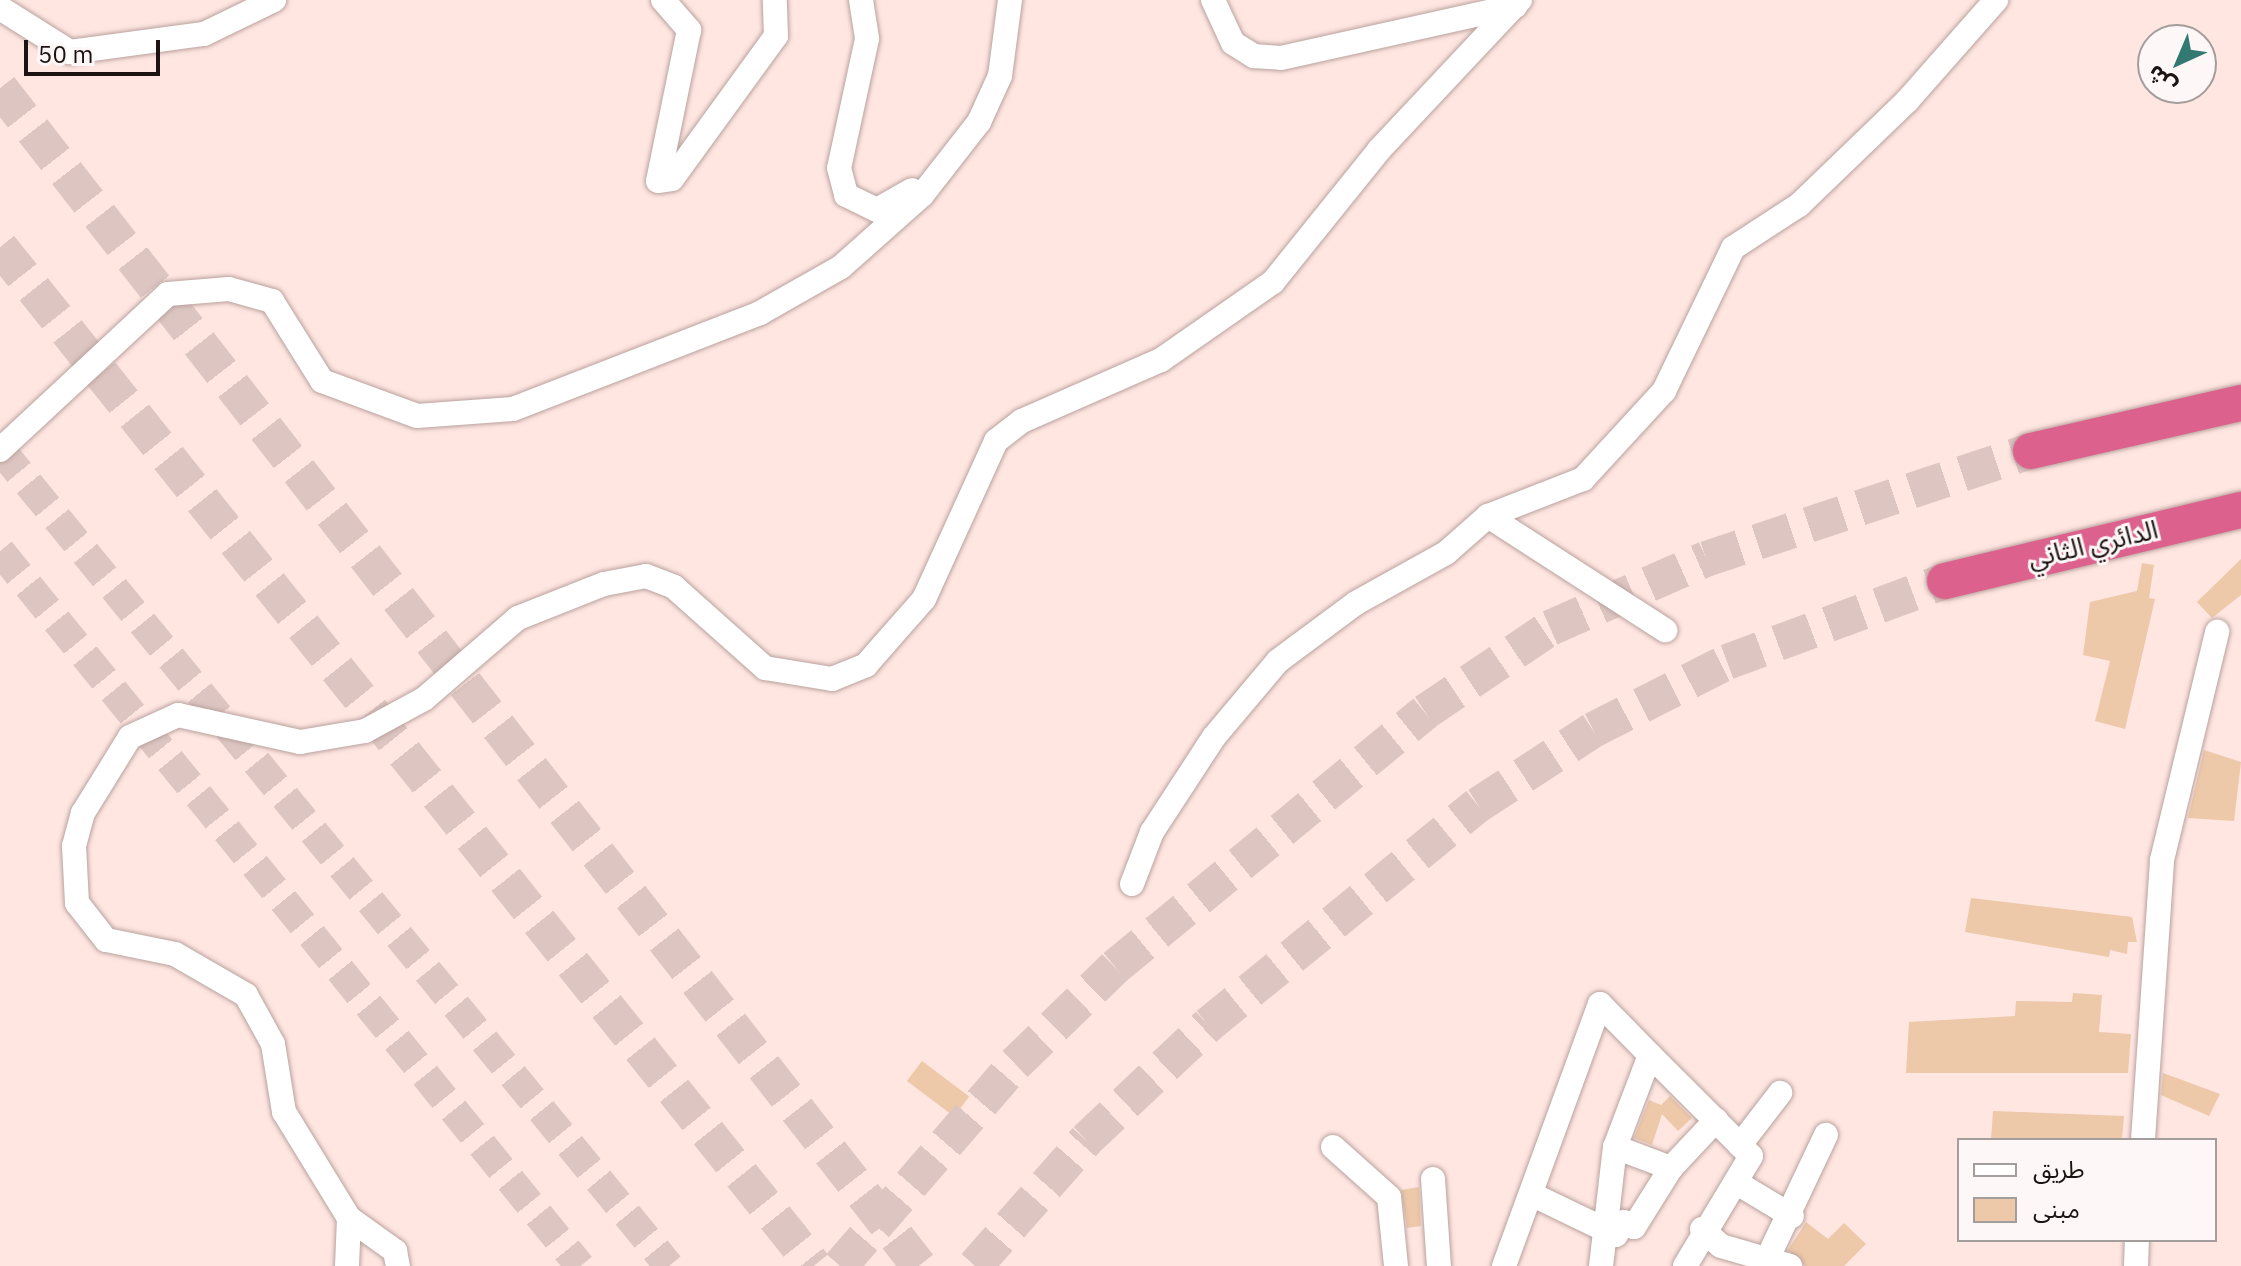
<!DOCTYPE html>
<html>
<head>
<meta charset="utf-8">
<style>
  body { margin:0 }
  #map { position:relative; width:2241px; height:1266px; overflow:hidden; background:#ffe6e1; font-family:"IBM Plex Sans","Noto Sans Arabic",sans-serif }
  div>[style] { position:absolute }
  .building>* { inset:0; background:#edc8a9; transform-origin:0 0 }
  .major-tunnel>* { height:30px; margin-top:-15px; transform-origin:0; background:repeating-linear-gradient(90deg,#ddc6c2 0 30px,transparent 0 45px) }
  .highway-tunnel>* { height:36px; margin-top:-18px; transform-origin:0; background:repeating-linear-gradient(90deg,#ddc6c2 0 36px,transparent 0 54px) }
  .roads { filter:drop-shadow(0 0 2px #b9a29e) drop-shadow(0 0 2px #b9a29e) }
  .minor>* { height:24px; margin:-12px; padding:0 12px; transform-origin:12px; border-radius:12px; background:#fff }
  .highway>* { height:36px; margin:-18px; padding:0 18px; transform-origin:18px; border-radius:18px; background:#dd618d }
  span { translate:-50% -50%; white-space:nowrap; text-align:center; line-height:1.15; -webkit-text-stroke:6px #fdf8f7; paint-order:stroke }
  .street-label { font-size:26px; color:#1c1412 }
  .legend { position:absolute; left:1957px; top:1138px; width:260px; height:104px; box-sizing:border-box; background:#fdf8f7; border:2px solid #a39d9b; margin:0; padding:10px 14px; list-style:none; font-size:24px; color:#1c1412 }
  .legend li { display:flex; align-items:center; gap:16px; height:40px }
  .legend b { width:40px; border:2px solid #a39d9b }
  .north { position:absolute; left:2137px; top:24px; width:80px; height:80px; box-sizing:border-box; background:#fdf8f7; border:2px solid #a39d9b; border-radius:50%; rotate:224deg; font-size:22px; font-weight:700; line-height:32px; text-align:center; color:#1c1412 }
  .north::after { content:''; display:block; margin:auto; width:28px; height:36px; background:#327972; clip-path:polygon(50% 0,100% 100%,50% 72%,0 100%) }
  .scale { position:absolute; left:24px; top:40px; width:136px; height:36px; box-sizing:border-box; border:4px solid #1c1412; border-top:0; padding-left:10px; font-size:24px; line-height:28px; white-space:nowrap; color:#1c1412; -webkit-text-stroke:6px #fdf8f7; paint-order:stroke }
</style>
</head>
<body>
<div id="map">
  <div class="building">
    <div style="clip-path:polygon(2241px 559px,2241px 595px,2212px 618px,2197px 602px)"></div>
    <div style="clip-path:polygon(2142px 563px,2154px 565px,2149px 598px,2155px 599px,2125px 729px,2095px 721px,2110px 661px,2083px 655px,2090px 602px,2137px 591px)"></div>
    <div style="clip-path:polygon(2204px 750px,2241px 762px,2234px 821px,2188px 818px)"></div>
    <div style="clip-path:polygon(1971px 898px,2132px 917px,2137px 942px,2128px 942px,2127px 954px,2110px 950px,2109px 957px,1965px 932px)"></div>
    <div style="clip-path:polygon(2073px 993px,2102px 995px,2099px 1032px,2131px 1034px,2128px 1073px,1906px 1073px,1909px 1022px,2015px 1016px,2016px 1001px,2072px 1002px)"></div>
    <div style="left:922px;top:1061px;width:59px;height:25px;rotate:37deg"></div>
    <div style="clip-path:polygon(2163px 1073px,2220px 1094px,2209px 1116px,2161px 1095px)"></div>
    <div style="clip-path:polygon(1670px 1096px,1692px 1118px,1678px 1131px,1662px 1114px,1652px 1145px,1634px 1138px,1649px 1100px,1661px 1105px)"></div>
    <div style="clip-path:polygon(1993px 1111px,2124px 1116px,2122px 1140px,1991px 1140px)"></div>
    <div style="clip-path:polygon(1419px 1187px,1421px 1226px,1407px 1228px,1401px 1190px)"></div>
    <div style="clip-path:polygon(1806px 1222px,1828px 1239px,1844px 1223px,1866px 1244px,1844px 1266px,1805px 1266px,1788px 1250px)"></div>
  </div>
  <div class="major-tunnel">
    <div style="left:0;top:449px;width:1056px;rotate:50.69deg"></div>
    <div style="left:0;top:551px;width:921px;rotate:50.95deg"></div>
  </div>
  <div class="highway-tunnel">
    <div style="left:0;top:88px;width:1494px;rotate:52.04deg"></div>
    <div style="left:0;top:247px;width:1304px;rotate:51.38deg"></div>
    <div style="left:840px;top:1266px;width:267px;rotate:-49.1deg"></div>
    <div style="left:1015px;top:1064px;width:139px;rotate:-44.1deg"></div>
    <div style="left:1115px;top:967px;width:401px;rotate:-39.4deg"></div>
    <div style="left:1425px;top:712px;width:151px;rotate:-33.9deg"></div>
    <div style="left:1550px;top:628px;width:171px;rotate:-23.9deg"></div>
    <div style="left:1706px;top:559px;width:342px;rotate:-18.4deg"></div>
    <div style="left:975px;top:1266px;width:168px;rotate:-48.6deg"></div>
    <div style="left:1086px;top:1140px;width:168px;rotate:-43.3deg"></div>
    <div style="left:1208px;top:1025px;width:348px;rotate:-39.2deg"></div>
    <div style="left:1478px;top:805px;width:137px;rotate:-33.1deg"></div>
    <div style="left:1593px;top:730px;width:150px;rotate:-26.9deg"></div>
    <div style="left:1727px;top:662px;width:233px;rotate:-20.4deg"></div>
  </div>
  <div class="roads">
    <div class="minor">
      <div style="left:663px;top:0;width:40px;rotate:49deg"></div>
      <div style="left:689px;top:30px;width:154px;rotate:101.6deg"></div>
      <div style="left:658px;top:181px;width:14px;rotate:-8deg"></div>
      <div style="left:672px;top:179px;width:177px;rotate:-54deg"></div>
      <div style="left:776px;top:36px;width:36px;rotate:-92deg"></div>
      <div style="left:861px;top:0;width:39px;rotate:81deg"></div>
      <div style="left:867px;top:39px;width:132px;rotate:102.2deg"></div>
      <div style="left:839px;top:168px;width:28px;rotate:75deg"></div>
      <div style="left:846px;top:195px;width:34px;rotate:26deg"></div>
      <div style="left:877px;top:210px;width:40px;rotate:-29.7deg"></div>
      <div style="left:1213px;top:0;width:47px;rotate:65.1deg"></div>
      <div style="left:1233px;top:43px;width:25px;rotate:32deg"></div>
      <div style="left:1254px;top:56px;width:27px;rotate:4deg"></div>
      <div style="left:1281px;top:58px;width:240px;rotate:-12.5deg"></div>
      <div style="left:0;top:8px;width:83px;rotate:32.2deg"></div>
      <div style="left:70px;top:52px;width:135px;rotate:-7.7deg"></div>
      <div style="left:204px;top:34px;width:78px;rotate:-25.9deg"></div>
      <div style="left:0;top:450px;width:229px;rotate:-42.9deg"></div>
      <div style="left:168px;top:294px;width:61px;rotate:-4.7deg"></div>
      <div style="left:229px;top:289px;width:45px;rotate:15.6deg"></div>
      <div style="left:272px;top:301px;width:94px;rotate:58deg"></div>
      <div style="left:322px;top:381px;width:101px;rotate:20.2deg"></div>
      <div style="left:417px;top:416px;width:96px;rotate:-4.2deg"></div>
      <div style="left:513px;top:409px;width:265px;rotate:-21.2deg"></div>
      <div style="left:760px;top:313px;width:93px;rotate:-29.6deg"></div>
      <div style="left:841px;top:267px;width:108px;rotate:-41.6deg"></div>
      <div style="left:922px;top:195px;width:93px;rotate:-52deg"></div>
      <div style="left:979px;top:122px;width:51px;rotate:-65.5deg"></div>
      <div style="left:1000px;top:76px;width:77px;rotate:-82.5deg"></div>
      <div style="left:1488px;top:516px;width:211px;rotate:32.8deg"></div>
      <div style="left:1132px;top:884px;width:56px;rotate:-69deg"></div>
      <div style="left:1152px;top:832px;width:113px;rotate:-56.9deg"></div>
      <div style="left:1214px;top:737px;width:99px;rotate:-49.9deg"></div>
      <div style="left:1278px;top:661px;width:97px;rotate:-36.6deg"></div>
      <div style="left:1356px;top:603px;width:103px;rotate:-29.1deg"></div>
      <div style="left:1446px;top:553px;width:56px;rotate:-41.4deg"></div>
      <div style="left:1488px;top:516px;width:102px;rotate:-21.3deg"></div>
      <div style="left:1583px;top:479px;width:120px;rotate:-47.4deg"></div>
      <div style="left:1664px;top:391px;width:159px;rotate:-64.2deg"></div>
      <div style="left:1733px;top:248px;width:79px;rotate:-33.1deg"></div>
      <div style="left:1799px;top:205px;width:150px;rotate:-43.9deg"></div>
      <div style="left:1907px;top:101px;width:135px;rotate:-48.6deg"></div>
      <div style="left:2143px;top:1140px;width:281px;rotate:-86.1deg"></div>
      <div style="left:2162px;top:860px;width:235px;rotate:-76.4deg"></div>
      <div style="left:1333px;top:1147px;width:75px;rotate:41.8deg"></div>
      <div style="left:1389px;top:1197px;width:69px;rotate:84.2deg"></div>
      <div style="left:1615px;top:1147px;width:60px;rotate:20.6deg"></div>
      <div style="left:1433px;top:1179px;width:87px;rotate:86.1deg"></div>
      <div style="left:1737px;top:1183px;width:64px;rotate:31deg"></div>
      <div style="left:1533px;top:1195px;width:92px;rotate:25.7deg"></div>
      <div style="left:1616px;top:1235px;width:15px;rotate:-58deg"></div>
      <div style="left:1624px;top:1222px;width:11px;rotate:27deg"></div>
      <div style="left:1634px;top:1227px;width:70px;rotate:-57.9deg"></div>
      <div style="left:1671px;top:1168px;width:66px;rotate:-46.8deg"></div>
      <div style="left:349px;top:1218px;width:57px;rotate:35.7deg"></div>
      <div style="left:395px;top:1251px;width:15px;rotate:79deg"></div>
      <div style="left:1702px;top:1229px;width:25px;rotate:42deg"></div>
      <div style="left:1721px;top:1246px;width:72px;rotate:16.2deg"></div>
      <div style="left:347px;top:1266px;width:48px;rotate:-87.6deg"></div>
      <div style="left:349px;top:1218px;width:124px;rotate:-121.5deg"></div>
      <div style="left:284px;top:1112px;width:69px;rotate:-99.2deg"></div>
      <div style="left:273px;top:1044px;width:56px;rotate:-118.9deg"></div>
      <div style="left:246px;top:995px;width:82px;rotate:-150deg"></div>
      <div style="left:175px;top:954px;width:70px;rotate:-168.5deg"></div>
      <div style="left:106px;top:940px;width:47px;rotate:-128.1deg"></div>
      <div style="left:77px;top:903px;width:57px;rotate:-93deg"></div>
      <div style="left:74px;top:846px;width:34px;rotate:-75deg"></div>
      <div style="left:83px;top:813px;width:89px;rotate:-58.3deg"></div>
      <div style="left:130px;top:737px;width:53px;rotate:-24.6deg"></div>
      <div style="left:178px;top:715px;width:125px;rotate:12.5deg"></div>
      <div style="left:300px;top:742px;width:66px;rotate:-9.6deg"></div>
      <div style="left:365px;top:731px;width:67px;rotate:-28.5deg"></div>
      <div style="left:424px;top:699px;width:124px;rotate:-40.8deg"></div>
      <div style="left:518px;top:618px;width:92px;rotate:-21.6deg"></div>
      <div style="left:604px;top:584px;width:43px;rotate:-10.8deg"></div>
      <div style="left:646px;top:576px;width:30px;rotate:21deg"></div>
      <div style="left:674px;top:587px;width:122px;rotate:41.7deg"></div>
      <div style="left:765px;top:668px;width:68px;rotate:9.3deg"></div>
      <div style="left:832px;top:679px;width:37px;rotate:-22deg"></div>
      <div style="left:866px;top:665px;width:88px;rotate:-48.7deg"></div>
      <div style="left:924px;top:599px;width:174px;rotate:-65.5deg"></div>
      <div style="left:996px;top:441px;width:33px;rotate:-38deg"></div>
      <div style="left:1022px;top:421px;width:152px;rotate:-23.7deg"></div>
      <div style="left:1161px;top:360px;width:136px;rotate:-34.9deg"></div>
      <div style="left:1273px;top:282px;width:169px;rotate:-51.2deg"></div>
      <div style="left:1379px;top:150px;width:206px;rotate:-46.8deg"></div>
      <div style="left:1504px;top:1266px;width:279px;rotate:-69.9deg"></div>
      <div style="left:1600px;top:1004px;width:71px;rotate:45.6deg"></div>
      <div style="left:1601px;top:1266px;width:120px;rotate:-83.3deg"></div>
      <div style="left:1615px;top:1147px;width:98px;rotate:-69.2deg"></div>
      <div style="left:1650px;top:1055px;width:127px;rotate:45deg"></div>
      <div style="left:1685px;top:1266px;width:128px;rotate:-59deg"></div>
      <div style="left:1751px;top:1156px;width:16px;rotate:-135deg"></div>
      <div style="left:1740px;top:1145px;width:66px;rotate:-52.4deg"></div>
      <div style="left:1764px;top:1266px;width:145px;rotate:-64.7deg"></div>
      <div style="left:2136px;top:1266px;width:26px;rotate:-88deg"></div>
    </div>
    <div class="highway">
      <div style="left:2031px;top:451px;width:215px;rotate:-12.9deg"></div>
      <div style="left:1945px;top:581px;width:304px;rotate:-13.5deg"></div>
    </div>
  </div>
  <div class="street-label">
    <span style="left:2093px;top:544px;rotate:-13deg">الدائري الثاني</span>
  </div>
  <ul class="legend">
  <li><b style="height:10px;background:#fff"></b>طريق</li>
  <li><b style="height:22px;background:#edc8a9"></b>مبنى</li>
  </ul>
  <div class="north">ش</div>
  <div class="scale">50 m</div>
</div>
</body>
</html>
